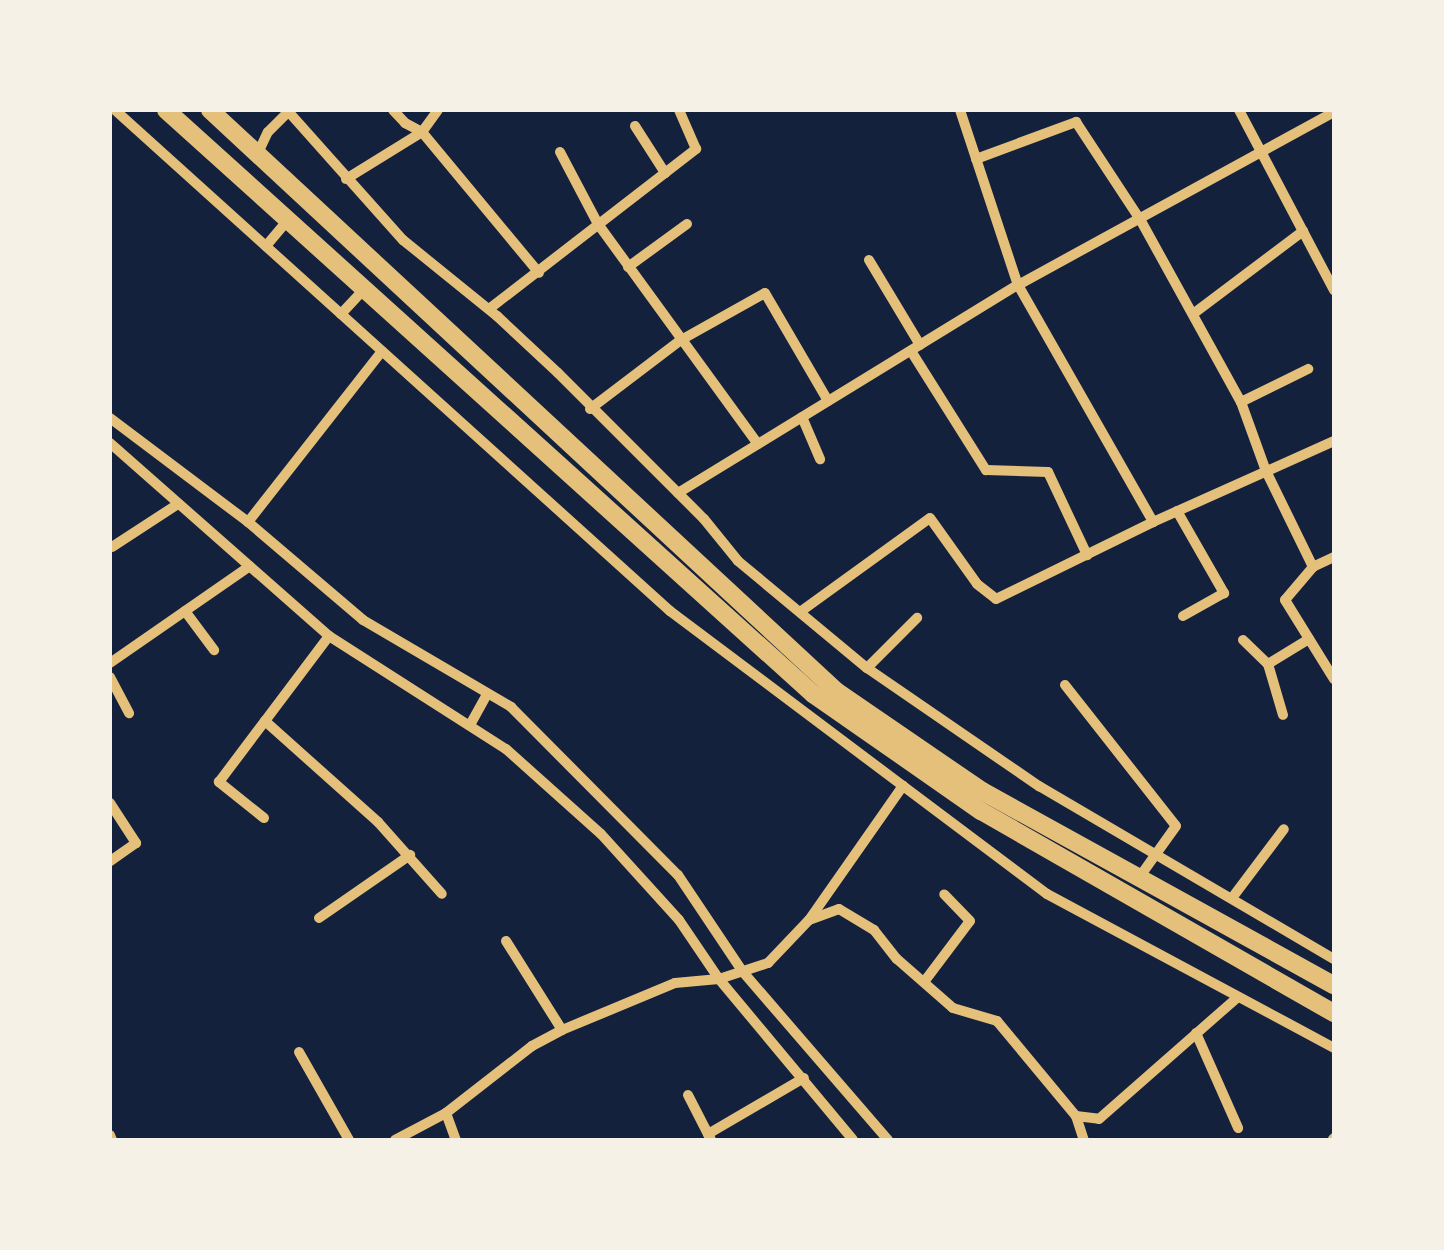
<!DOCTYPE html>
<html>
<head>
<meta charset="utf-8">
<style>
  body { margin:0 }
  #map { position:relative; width:1444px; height:1250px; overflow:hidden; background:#14213d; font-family:Inter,sans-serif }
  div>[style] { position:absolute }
  .minor>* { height:10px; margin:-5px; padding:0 5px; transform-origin:5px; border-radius:5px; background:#e5c07b }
  .secondary>* { height:18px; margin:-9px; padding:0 9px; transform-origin:9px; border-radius:9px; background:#e5c07b }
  span { translate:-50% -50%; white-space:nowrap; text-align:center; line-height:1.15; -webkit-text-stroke:10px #f6f1e7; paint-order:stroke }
  .frame { position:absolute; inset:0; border:112px solid #f6f1e7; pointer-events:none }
</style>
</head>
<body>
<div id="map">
  <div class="minor">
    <div style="left:115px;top:110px;width:748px;rotate:42.07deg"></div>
    <div style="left:670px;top:611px;width:471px;rotate:36.9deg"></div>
    <div style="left:1047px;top:894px;width:326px;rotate:28.2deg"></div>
    <div style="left:287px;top:110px;width:174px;rotate:48.3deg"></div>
    <div style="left:403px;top:240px;width:121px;rotate:39deg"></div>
    <div style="left:497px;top:316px;width:83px;rotate:43.1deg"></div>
    <div style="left:558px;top:373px;width:206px;rotate:45deg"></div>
    <div style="left:704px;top:519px;width:54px;rotate:51deg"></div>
    <div style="left:738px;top:561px;width:168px;rotate:39.7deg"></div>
    <div style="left:867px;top:668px;width:209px;rotate:34.5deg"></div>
    <div style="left:1039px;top:786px;width:342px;rotate:30.4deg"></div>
    <div style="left:393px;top:110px;width:18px;rotate:47deg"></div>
    <div style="left:405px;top:123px;width:19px;rotate:28deg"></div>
    <div style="left:422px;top:132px;width:183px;rotate:50.3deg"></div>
    <div style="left:960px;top:110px;width:184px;rotate:71.7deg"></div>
    <div style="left:1018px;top:285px;width:273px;rotate:60.3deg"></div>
    <div style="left:1239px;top:110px;width:204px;rotate:62.2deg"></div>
    <div style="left:635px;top:126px;width:56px;rotate:57.4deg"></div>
    <div style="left:560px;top:152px;width:81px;rotate:62.2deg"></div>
    <div style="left:598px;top:224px;width:272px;rotate:54deg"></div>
    <div style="left:258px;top:153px;width:23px;rotate:-65deg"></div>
    <div style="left:268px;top:132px;width:28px;rotate:-45deg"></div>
    <div style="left:976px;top:159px;width:107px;rotate:-20.3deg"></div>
    <div style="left:1076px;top:122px;width:118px;rotate:56.7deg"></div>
    <div style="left:1141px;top:221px;width:207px;rotate:61.1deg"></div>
    <div style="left:1241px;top:402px;width:73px;rotate:70.1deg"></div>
    <div style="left:1266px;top:471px;width:107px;rotate:63.9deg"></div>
    <div style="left:346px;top:179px;width:89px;rotate:-31.7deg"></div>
    <div style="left:422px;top:132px;width:27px;rotate:-54deg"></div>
    <div style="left:266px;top:246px;width:34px;rotate:-50deg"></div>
    <div style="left:869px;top:260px;width:99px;rotate:59deg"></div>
    <div style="left:628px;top:267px;width:73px;rotate:-36.1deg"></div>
    <div style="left:489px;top:309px;width:262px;rotate:-37.7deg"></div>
    <div style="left:696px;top:149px;width:43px;rotate:-113.6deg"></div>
    <div style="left:341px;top:314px;width:34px;rotate:-47deg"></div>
    <div style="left:1193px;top:314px;width:138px;rotate:-37deg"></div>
    <div style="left:911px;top:351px;width:141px;rotate:57.8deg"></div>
    <div style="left:986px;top:470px;width:62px;rotate:1.8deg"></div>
    <div style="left:1048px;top:472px;width:92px;rotate:64.8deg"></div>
    <div style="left:1241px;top:402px;width:75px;rotate:-26.2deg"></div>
    <div style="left:590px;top:409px;width:114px;rotate:-37.2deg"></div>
    <div style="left:681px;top:340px;width:96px;rotate:-29.2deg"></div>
    <div style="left:765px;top:293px;width:125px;rotate:59.7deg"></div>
    <div style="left:802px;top:417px;width:46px;rotate:66.8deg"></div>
    <div style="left:110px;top:418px;width:173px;rotate:37deg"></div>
    <div style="left:248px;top:522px;width:151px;rotate:40.4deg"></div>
    <div style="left:363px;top:620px;width:172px;rotate:30.4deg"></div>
    <div style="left:511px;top:707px;width:237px;rotate:45.2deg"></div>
    <div style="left:678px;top:875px;width:117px;rotate:56.2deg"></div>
    <div style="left:743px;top:972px;width:222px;rotate:49.2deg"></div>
    <div style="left:110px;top:443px;width:292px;rotate:41.4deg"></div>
    <div style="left:329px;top:636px;width:210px;rotate:32.6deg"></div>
    <div style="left:506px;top:749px;width:127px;rotate:41.8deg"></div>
    <div style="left:601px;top:834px;width:116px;rotate:47.8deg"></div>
    <div style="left:679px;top:920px;width:71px;rotate:55.9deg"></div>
    <div style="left:719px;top:979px;width:209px;rotate:50.2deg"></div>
    <div style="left:678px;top:493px;width:399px;rotate:-31.5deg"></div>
    <div style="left:1018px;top:285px;width:360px;rotate:-28.7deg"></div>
    <div style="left:1177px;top:511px;width:95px;rotate:60.2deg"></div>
    <div style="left:1224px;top:593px;width:47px;rotate:150.7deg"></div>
    <div style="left:248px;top:522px;width:217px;rotate:-51.9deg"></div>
    <div style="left:112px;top:547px;width:79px;rotate:-33.1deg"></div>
    <div style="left:1334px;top:557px;width:23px;rotate:155deg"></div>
    <div style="left:1313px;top:567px;width:43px;rotate:130.3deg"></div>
    <div style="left:1285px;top:600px;width:93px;rotate:58.2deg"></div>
    <div style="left:185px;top:611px;width:49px;rotate:53.4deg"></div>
    <div style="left:800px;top:612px;width:160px;rotate:-35.9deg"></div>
    <div style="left:930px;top:518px;width:81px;rotate:54.5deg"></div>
    <div style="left:977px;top:584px;width:24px;rotate:38deg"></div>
    <div style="left:996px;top:599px;width:175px;rotate:-26.1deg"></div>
    <div style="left:1153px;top:522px;width:198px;rotate:-24.1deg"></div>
    <div style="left:329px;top:636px;width:106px;rotate:127deg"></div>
    <div style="left:265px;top:721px;width:152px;rotate:41.8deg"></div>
    <div style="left:378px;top:822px;width:96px;rotate:48.4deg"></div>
    <div style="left:1243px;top:640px;width:35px;rotate:44deg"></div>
    <div style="left:1268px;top:664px;width:53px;rotate:73.6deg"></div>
    <div style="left:110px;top:663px;width:170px;rotate:-34.7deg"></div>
    <div style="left:1268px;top:664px;width:48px;rotate:-31.4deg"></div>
    <div style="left:867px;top:668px;width:71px;rotate:-45deg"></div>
    <div style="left:110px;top:677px;width:41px;rotate:62.2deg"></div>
    <div style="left:1065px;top:685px;width:179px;rotate:51.8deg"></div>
    <div style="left:1176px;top:826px;width:65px;rotate:125.6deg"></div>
    <div style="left:470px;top:725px;width:35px;rotate:-61deg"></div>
    <div style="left:110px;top:803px;width:48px;rotate:57deg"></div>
    <div style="left:136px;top:843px;width:32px;rotate:145deg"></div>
    <div style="left:264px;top:818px;width:58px;rotate:-141.3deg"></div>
    <div style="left:219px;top:782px;width:76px;rotate:-53deg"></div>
    <div style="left:1232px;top:898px;width:86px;rotate:-53deg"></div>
    <div style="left:319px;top:918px;width:111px;rotate:-34.7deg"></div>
    <div style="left:809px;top:920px;width:32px;rotate:-20deg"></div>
    <div style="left:839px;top:909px;width:41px;rotate:31deg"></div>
    <div style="left:874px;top:930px;width:37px;rotate:52deg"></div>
    <div style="left:897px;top:959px;width:74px;rotate:41.2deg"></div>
    <div style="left:953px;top:1008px;width:46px;rotate:16.5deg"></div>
    <div style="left:997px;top:1021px;width:124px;rotate:50.3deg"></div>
    <div style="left:1076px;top:1116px;width:25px;rotate:72deg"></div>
    <div style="left:506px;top:941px;width:105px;rotate:57.8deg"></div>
    <div style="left:924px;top:982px;width:76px;rotate:-53deg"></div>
    <div style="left:970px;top:921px;width:37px;rotate:-134deg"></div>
    <div style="left:1196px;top:1033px;width:104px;rotate:66.1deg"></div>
    <div style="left:299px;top:1052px;width:101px;rotate:60.4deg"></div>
    <div style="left:688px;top:1095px;width:51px;rotate:62.9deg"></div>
    <div style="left:446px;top:1113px;width:29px;rotate:70deg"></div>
    <div style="left:1076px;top:1116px;width:23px;rotate:7deg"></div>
    <div style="left:1099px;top:1119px;width:185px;rotate:-41.3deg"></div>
    <div style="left:708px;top:1134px;width:111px;rotate:-30.3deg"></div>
    <div style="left:110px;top:1135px;width:5px;rotate:68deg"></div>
    <div style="left:1333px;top:1139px;width:1px;rotate:-45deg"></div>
    <div style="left:395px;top:1140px;width:58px;rotate:-27.9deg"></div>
    <div style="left:446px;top:1113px;width:109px;rotate:-37.9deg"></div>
    <div style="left:532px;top:1046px;width:34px;rotate:-28deg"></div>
    <div style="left:562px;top:1030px;width:122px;rotate:-22.6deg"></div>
    <div style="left:675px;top:983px;width:44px;rotate:-5.2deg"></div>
    <div style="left:719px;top:979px;width:52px;rotate:-18.1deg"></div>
    <div style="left:768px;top:963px;width:59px;rotate:-46.4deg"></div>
    <div style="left:809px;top:920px;width:164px;rotate:-55deg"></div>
  </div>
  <div class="secondary">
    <div style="left:166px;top:110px;width:872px;rotate:42.07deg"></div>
    <div style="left:813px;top:694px;width:205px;rotate:34.9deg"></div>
    <div style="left:981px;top:811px;width:407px;rotate:29.8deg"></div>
    <div style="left:210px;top:110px;width:854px;rotate:42.86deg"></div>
    <div style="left:836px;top:691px;width:177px;rotate:34.4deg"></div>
    <div style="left:982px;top:791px;width:402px;rotate:28.9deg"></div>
  </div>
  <div class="frame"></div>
</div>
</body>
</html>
